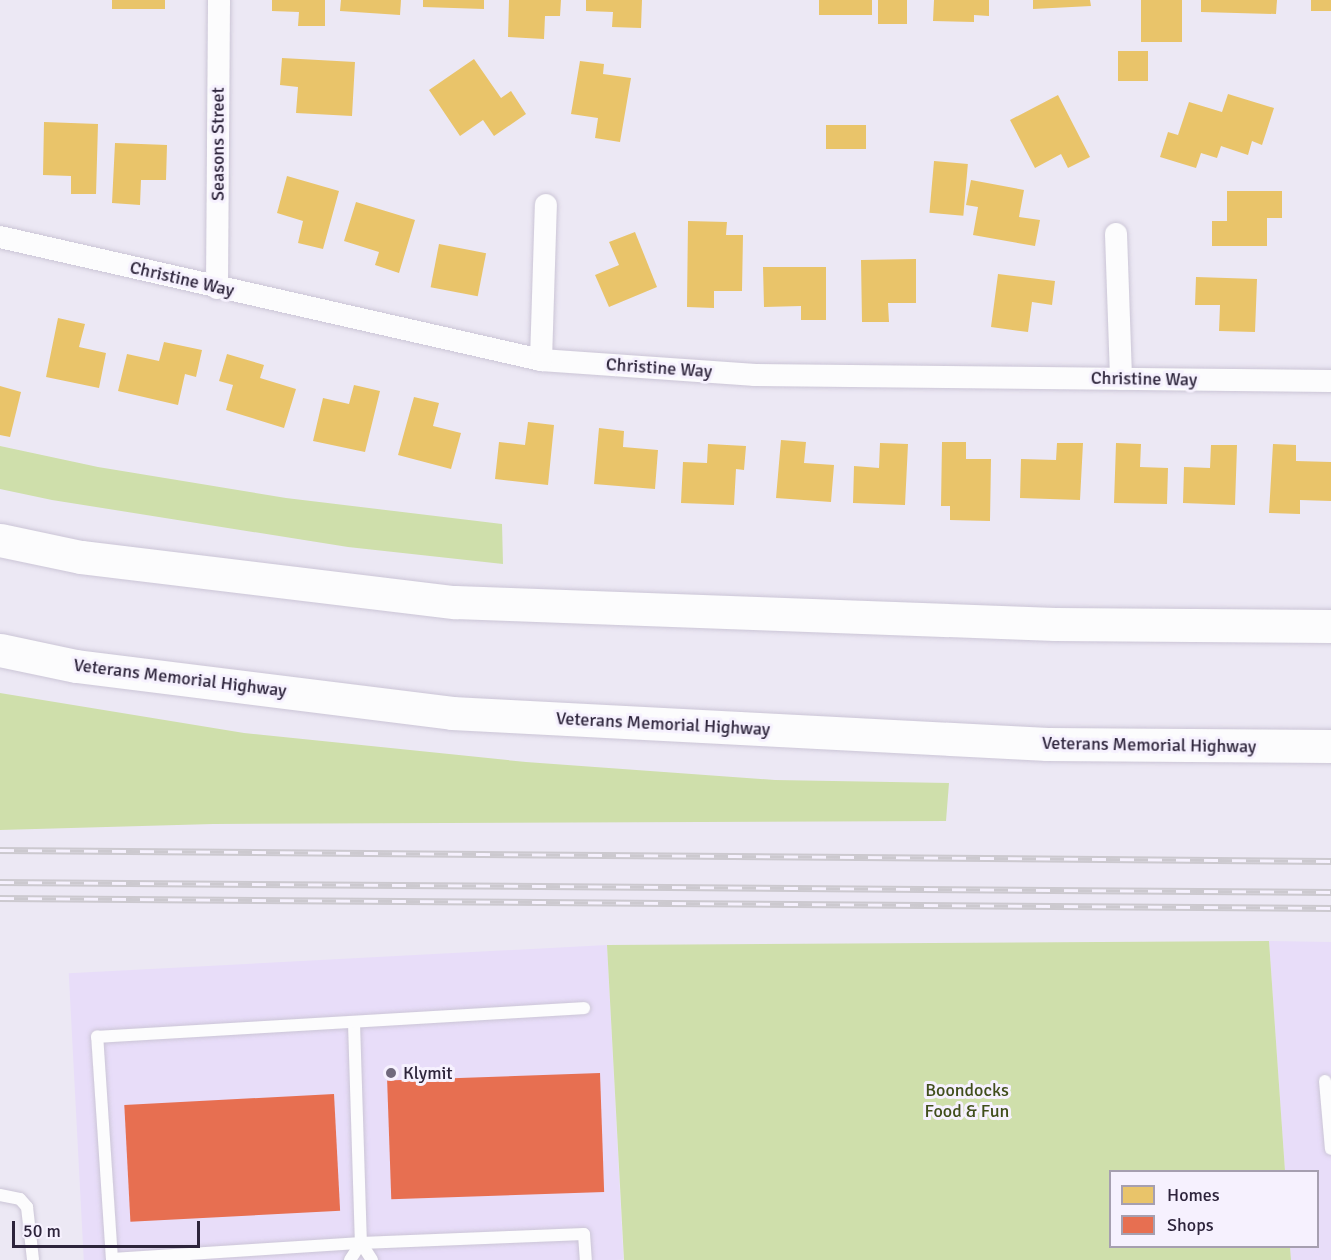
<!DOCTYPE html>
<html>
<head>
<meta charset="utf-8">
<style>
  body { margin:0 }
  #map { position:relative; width:1331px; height:1260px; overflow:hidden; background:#ece8f4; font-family:Signika,sans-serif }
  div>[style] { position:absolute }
  .built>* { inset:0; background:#e8ddf9; transform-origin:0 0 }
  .green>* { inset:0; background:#cfdfab }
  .homes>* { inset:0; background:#e9c46a; transform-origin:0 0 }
  .shops>* { inset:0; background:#e76f51; transform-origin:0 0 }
  .roads { filter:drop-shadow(0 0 2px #cbc5d6) drop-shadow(0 0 2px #cbc5d6) }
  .service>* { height:12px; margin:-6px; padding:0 6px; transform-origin:6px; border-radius:6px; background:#fcfcfd }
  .minor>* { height:22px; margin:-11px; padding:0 11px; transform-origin:11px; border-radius:11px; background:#fcfcfd }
  .motorway>* { height:33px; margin:-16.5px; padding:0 16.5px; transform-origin:16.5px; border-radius:16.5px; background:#fcfcfd }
  .rail>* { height:7px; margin-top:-3.5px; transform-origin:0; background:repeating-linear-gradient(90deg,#f6f1fe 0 14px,#ccc9cf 0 28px); box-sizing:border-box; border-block:2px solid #ccc9cf }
  .dots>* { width:16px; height:16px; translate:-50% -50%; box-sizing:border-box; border:3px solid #f6f1fe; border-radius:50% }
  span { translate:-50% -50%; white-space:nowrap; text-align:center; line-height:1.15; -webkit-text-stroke:6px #f6f1fe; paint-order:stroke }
  .street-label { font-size:18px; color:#2d243b }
  .poi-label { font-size:18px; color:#2d243b }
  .left { translate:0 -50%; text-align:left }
  .park-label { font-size:18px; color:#404e1b }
  .legend { position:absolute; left:1109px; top:1170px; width:210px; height:78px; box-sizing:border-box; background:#f6f1fe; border:2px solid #a69fb0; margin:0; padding:8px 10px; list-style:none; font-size:18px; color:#2d243b }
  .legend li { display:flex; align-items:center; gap:12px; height:30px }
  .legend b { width:30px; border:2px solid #a69fb0 }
  .scale { position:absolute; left:12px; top:1221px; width:188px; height:27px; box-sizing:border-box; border:3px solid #2d243b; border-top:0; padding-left:8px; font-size:18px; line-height:21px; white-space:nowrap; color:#2d243b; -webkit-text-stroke:4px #f6f1fe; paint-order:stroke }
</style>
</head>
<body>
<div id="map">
  <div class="built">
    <div style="clip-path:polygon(1269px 941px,1331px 942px,1331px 1260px,1291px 1260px,1290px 1247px,1318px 1246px,1318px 1172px,1285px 1171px)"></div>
    <div style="left:607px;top:945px;width:315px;height:539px;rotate:87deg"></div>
  </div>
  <div class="green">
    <div style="clip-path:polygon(0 446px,98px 467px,286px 498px,502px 524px,503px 564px,348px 547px,52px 500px,0 489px)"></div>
    <div style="clip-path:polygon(0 693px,244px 733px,526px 762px,775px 780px,949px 783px,946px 821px,213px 824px,0 830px)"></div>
    <div style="clip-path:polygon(1269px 941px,1285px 1171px,1110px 1172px,1110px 1246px,1290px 1247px,1291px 1260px,624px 1260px,607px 945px)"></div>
  </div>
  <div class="homes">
    <div style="left:112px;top:0;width:53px;height:9px"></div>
    <div style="clip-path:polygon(272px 0,325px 0,325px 26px,298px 26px,299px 12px,272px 11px)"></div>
    <div style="clip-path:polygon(341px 0,401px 0,400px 15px,340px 11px)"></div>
    <div style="clip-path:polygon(423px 0,484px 0,484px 9px,423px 7px)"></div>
    <div style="clip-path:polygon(509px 0,561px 0,560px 16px,545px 16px,544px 39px,508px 37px)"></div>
    <div style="clip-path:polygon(586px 0,642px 0,641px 28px,612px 27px,613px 12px,586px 11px)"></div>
    <div style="left:819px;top:0;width:53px;height:15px"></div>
    <div style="left:878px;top:0;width:29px;height:24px"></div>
    <div style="clip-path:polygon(934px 0,989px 0,989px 16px,974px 15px,974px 22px,933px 21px)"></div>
    <div style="clip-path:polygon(1033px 0,1090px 0,1091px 6px,1033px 9px)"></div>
    <div style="left:1141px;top:0;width:41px;height:42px"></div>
    <div style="clip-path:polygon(1201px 0,1277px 0,1276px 14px,1201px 12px)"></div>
    <div style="left:1311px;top:0;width:20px;height:11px"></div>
    <div style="left:1148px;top:51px;width:30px;height:30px;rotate:90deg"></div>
    <div style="clip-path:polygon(282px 58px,355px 62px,352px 116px,296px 113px,298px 87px,280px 85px)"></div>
    <div style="clip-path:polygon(474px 59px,501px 98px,511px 91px,526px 114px,494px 136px,483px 120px,460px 136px,429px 90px)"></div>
    <div style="clip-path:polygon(580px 61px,604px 64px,603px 74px,631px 78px,620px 142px,595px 138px,598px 118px,571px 114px)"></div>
    <div style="clip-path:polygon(1228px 94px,1274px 108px,1262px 145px,1252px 141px,1248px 155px,1221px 146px,1217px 158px,1201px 153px,1196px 168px,1160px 157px,1168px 132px,1178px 135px,1189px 102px,1222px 112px)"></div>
    <div style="clip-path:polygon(1058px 95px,1090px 157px,1068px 168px,1061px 154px,1035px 168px,1010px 120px)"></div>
    <div style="clip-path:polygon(44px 122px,98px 124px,96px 194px,71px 194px,71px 176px,43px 175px)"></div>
    <div style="left:826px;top:125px;width:40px;height:24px"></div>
    <div style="clip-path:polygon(115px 143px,167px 145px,166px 180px,141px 180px,140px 205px,112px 203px)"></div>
    <div style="left:934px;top:161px;width:34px;height:52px;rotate:5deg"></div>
    <div style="clip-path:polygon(287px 176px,339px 191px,323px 249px,298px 243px,303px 221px,277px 213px)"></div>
    <div style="clip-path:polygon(971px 180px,1024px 190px,1019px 217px,1040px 220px,1035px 246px,973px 235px,978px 207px,966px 205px)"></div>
    <div style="clip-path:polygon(1227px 191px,1282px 191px,1282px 218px,1267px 218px,1267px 246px,1212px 246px,1212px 221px,1227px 221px)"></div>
    <div style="clip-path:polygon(356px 202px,415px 220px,399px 273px,375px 265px,379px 252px,344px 241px)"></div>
    <div style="clip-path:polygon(688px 221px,727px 222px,726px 235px,743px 235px,742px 291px,714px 291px,714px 308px,687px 307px)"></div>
    <div style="clip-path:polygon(635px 232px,657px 287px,609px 307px,595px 275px,619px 265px,609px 242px)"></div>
    <div style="left:439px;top:244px;width:48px;height:44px;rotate:11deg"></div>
    <div style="clip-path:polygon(916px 259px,916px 303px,888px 303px,889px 322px,862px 322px,861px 260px)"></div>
    <div style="clip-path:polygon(763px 267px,826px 267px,826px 320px,801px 320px,801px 306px,764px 307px)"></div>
    <div style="clip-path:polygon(998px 274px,1055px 281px,1052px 305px,1032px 302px,1028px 332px,991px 327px)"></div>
    <div style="clip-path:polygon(1196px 277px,1257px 279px,1255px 332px,1219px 331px,1220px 305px,1195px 305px)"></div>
    <div style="clip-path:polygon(58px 318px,85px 324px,79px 347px,106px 353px,99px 388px,46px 377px)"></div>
    <div style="clip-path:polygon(164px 342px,202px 350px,196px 377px,185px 374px,178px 405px,118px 391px,127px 354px,159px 361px)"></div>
    <div style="clip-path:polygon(227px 354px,264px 365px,260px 378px,296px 389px,284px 428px,226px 410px,233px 385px,219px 381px)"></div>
    <div style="clip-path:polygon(354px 385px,380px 391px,365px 452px,313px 441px,323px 398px,349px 404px)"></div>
    <div style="clip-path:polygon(0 386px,21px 392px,10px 437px,0 435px)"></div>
    <div style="clip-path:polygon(414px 397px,439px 403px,433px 426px,461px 433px,451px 469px,398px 455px)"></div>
    <div style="clip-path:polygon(528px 422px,554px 425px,548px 485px,495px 479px,499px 442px,525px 445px)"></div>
    <div style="clip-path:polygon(599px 428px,624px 431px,623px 447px,658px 450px,655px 489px,594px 484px)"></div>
    <div style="clip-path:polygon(781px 440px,806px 442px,804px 463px,834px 465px,831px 502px,776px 498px)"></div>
    <div style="clip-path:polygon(942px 442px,966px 442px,966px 459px,991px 459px,990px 521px,950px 520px,950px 506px,941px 506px)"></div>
    <div style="clip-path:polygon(880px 443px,908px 444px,905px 505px,853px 503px,854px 466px,879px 468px)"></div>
    <div style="clip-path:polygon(1057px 443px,1083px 443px,1080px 500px,1020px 498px,1021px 459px,1056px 460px)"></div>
    <div style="clip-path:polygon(1116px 443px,1141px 444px,1140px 467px,1168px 468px,1167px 504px,1114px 503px)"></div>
    <div style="clip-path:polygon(708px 444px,746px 446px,744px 470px,736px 469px,734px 505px,681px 503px,683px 462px,707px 463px)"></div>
    <div style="clip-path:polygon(1273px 444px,1296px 445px,1296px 461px,1331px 462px,1331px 501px,1300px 500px,1300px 514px,1269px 513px)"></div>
    <div style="clip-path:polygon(1211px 445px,1237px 445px,1235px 505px,1183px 503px,1184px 467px,1210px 468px)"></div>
  </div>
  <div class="shops">
    <div style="left:600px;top:1073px;width:119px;height:213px;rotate:88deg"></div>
    <div style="left:334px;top:1094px;width:117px;height:210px;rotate:87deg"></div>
  </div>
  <div class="roads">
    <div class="service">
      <div style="left:354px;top:1023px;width:220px;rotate:88.2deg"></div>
      <div style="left:361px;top:1243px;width:20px;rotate:57deg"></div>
      <div style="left:1325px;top:1081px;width:68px;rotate:85deg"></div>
      <div style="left:0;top:1195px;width:20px;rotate:11deg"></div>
      <div style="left:20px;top:1199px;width:11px;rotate:49deg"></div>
      <div style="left:27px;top:1207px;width:53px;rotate:83.5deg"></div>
      <div style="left:112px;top:1259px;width:250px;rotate:-3.7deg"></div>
      <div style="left:361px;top:1243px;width:223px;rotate:-2.3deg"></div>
      <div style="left:584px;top:1234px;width:26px;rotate:86deg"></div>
      <div style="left:112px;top:1260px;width:224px;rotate:-93.8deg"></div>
      <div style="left:97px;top:1037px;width:488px;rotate:-3.4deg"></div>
      <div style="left:350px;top:1260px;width:20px;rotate:-57deg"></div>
    </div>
    <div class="minor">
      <div style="left:1116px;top:234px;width:145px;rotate:88deg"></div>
      <div style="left:0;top:237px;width:555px;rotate:12.81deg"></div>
      <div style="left:541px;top:360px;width:215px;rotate:4deg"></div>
      <div style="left:755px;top:375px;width:576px;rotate:0.6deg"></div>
      <div style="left:217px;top:288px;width:288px;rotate:-89.6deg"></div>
      <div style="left:541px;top:360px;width:155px;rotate:-88.2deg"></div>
    </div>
    <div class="motorway">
      <div style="left:0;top:540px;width:83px;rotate:11.9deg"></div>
      <div style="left:81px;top:557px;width:377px;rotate:6.9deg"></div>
      <div style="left:455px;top:602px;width:600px;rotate:2.1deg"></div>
      <div style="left:1055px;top:624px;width:276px;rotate:0.4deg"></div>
      <div style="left:0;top:650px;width:78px;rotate:11.9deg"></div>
      <div style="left:76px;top:666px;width:379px;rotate:7.1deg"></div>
      <div style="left:452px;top:713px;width:596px;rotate:2.98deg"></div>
      <div style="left:1047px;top:744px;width:284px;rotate:0.4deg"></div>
    </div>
  </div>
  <div class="rail">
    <div style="left:0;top:850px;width:1331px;rotate:0.47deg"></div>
    <div style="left:0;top:882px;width:1331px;rotate:0.43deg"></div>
    <div style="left:0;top:898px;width:1331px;rotate:0.43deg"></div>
  </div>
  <div class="dots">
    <div style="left:391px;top:1073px;background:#70697c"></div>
  </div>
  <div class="street-label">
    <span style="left:218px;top:144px;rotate:-90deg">Seasons Street</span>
    <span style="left:182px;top:279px;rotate:13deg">Christine Way</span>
    <span style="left:659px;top:368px;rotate:4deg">Christine Way</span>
    <span style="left:1144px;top:379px;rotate:1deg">Christine Way</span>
    <span style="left:180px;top:678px;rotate:7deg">Veterans Memorial Highway</span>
    <span style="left:663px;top:724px;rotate:3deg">Veterans Memorial Highway</span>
    <span style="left:1149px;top:745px;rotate:1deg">Veterans Memorial Highway</span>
  </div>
  <div class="poi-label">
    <span class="left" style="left:403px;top:1073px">Klymit</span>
  </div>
  <div class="park-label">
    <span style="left:967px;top:1101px">Boondocks<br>Food &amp; Fun</span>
  </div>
  <ul class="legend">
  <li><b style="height:16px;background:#e9c46a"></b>Homes</li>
  <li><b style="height:16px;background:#e76f51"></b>Shops</li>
  </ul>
  <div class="scale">50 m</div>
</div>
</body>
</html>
